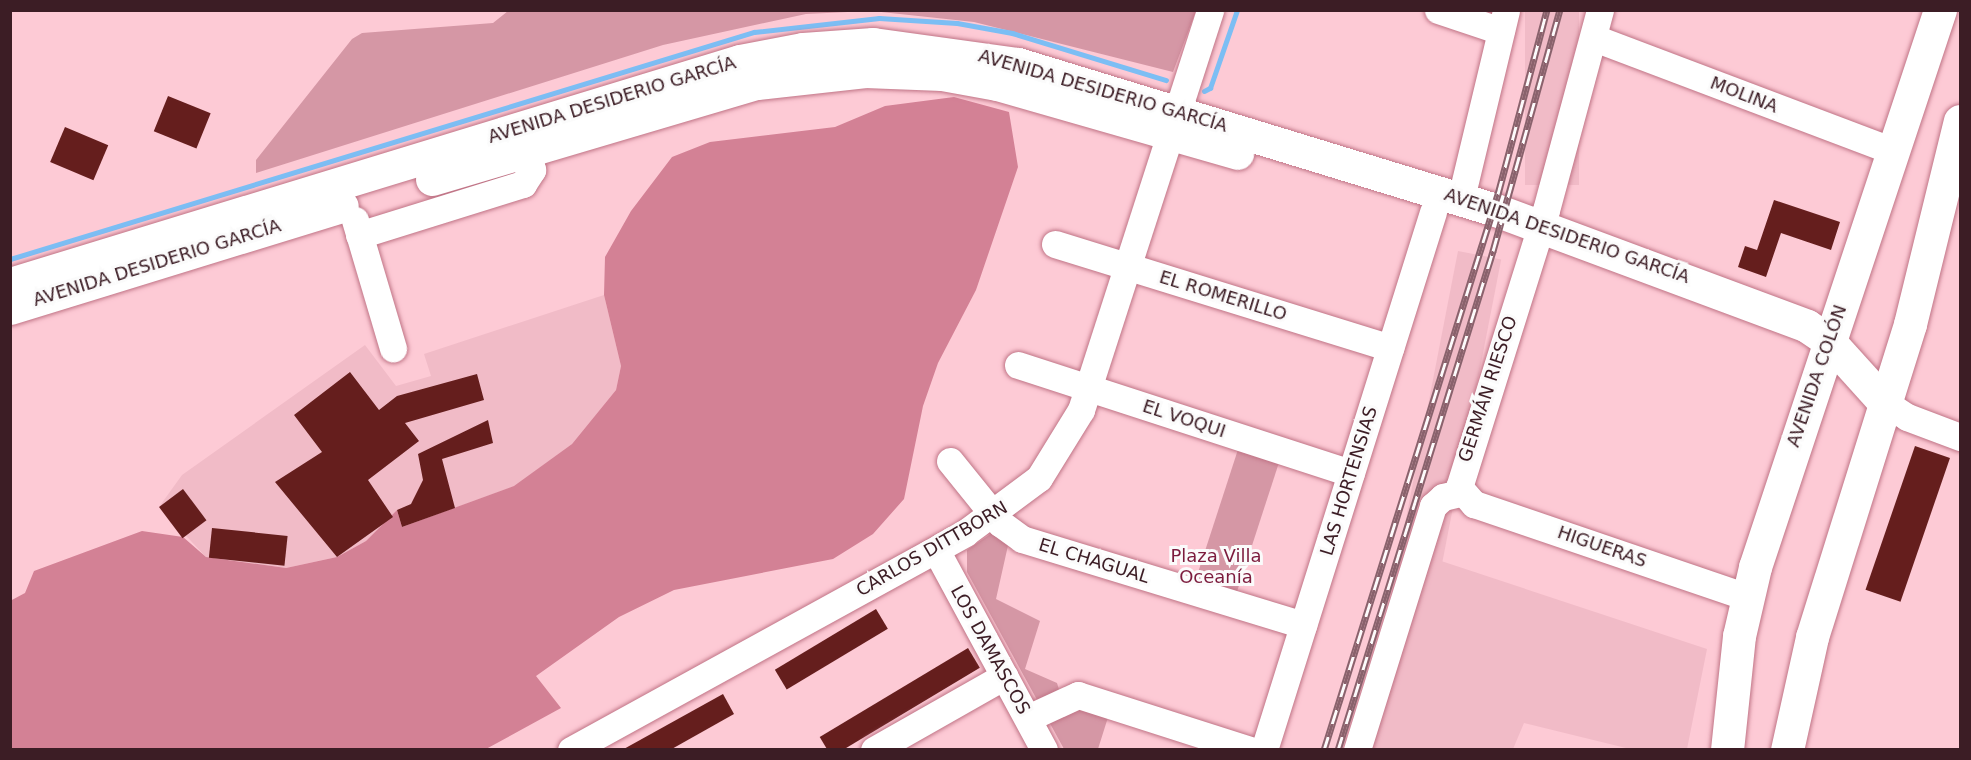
<!DOCTYPE html>
<html>
<head>
<meta charset="utf-8">
<style>
  body { margin:0 }
  #map { position:relative; width:1971px; height:760px; overflow:hidden; background:#fdcad5; font-family:"DejaVu Sans",sans-serif }
  div>[style] { position:absolute }
  .built>* { inset:0; background:#f1bbc7; transform-origin:0 0 }
  .green>* { inset:0; background:#d597a5; transform-origin:0 0 }
  .forest>* { inset:0; background:#d38195 }
  .stream>* { height:5px; margin:-2.5px; padding:0 2.5px; transform-origin:2.5px; border-radius:2.5px; background:#7cbef4 }
  .building>* { inset:0; background:#651e1d; transform-origin:0 0 }
  .roads { filter:drop-shadow(0 0 2px #c07486) drop-shadow(0 0 2px #c07486) }
  .minor>* { height:27px; margin:-13.5px; padding:0 13.5px; transform-origin:13.5px; border-radius:13.5px; background:#fff }
  .major>* { height:33px; margin:-16.5px; padding:0 16.5px; transform-origin:16.5px; border-radius:16.5px; background:#fff }
  .rail>* { height:7px; margin-top:-3.5px; transform-origin:0; background:repeating-linear-gradient(90deg,#fbfbfb 0 14px,#89626c 0 28px); box-sizing:border-box; border-block:2px solid #89626c }
  span { translate:-50% -50%; white-space:nowrap; text-align:center; line-height:1.15; -webkit-text-stroke:6px #fbfbfb; paint-order:stroke }
  .street-label { font-size:18px; color:#3c1d25 }
  .park-label { font-size:18px; color:#7c1b3d }
  .frame { position:absolute; inset:0; border:12px solid #3c1d25; pointer-events:none }
</style>
</head>
<body>
<div id="map">
  <div class="built">
    <div style="left:1525px;top:11px;width:54px;height:174px"></div>
    <div style="left:1458px;top:251px;width:44px;height:523px;rotate:11deg"></div>
    <div style="clip-path:polygon(604px 295px,621px 366px,616px 390px,572px 444px,515px 486px,402px 527px,397px 510px,366px 541px,337px 557px,286px 568px,206px 557px,159px 507px,182px 475px,365px 345px,396px 386px,431px 376px,424px 354px)"></div>
    <div style="clip-path:polygon(1426px 556px,1707px 649px,1687px 749px,1630px 749px,1524px 723px,1513px 749px,1364px 750px)"></div>
  </div>
  <div class="green">
    <div style="clip-path:polygon(508px 11px,508px 10px,869px 11px,806px 14px,663px 45px,256px 173px,256px 160px,352px 39px,362px 33px,493px 23px)"></div>
    <div style="clip-path:polygon(872px 11px,1196px 11px,1173px 72px,974px 22px)"></div>
    <div style="left:1244px;top:431px;width:43px;height:163px;rotate:18deg"></div>
    <div style="clip-path:polygon(992px 533px,1009px 541px,996px 599px,1040px 621px,1025px 669px,1057px 683px,1061px 696px,1110px 711px,1098px 749px,1064px 749px,967px 572px,967px 550px)"></div>
  </div>
  <div class="forest">
    <div style="clip-path:polygon(954px 97px,1009px 112px,1018px 167px,976px 290px,938px 363px,923px 406px,904px 499px,873px 534px,833px 559px,674px 590px,619px 617px,536px 676px,561px 708px,486px 749px,11px 749px,10px 601px,25px 593px,34px 571px,142px 531px,183px 537px,206px 557px,286px 568px,337px 557px,366px 541px,397px 510px,402px 527px,514px 486px,572px 444px,616px 390px,621px 366px,604px 295px,605px 257px,631px 211px,672px 157px,710px 142px,835px 127px,885px 106px)"></div>
  </div>
  <div class="stream">
    <div style="left:1204px;top:91px;width:7px;rotate:-27deg"></div>
    <div style="left:1210px;top:88px;width:83px;rotate:-70.9deg"></div>
    <div style="left:10px;top:259px;width:778px;rotate:-16.97deg"></div>
    <div style="left:754px;top:32px;width:126px;rotate:-6.4deg"></div>
    <div style="left:879px;top:18px;width:78px;rotate:3.7deg"></div>
    <div style="left:957px;top:23px;width:56px;rotate:10.3deg"></div>
    <div style="left:1012px;top:33px;width:161px;rotate:17deg"></div>
  </div>
  <div class="building">
    <div style="left:168px;top:96px;width:46px;height:38px;rotate:22deg"></div>
    <div style="left:65px;top:127px;width:47px;height:38px;rotate:23deg"></div>
    <div style="clip-path:polygon(1774px 200px,1840px 222px,1831px 250px,1781px 233px,1766px 277px,1738px 267px,1745px 246px,1757px 250px)"></div>
    <div style="clip-path:polygon(350px 372px,379px 410px,397px 396px,477px 374px,484px 400px,405px 423px,419px 441px,368px 480px,393px 517px,337px 557px,275px 482px,322px 452px,294px 415px)"></div>
    <div style="clip-path:polygon(488px 420px,493px 443px,442px 459px,455px 508px,402px 527px,397px 510px,411px 504px,423px 480px,418px 454px)"></div>
    <div style="left:1915px;top:446px;width:37px;height:152px;rotate:19deg"></div>
    <div style="left:183px;top:489px;width:39px;height:30px;rotate:53deg"></div>
    <div style="left:212px;top:528px;width:76px;height:30px;rotate:6deg"></div>
    <div style="left:876px;top:609px;width:23px;height:118px;rotate:59deg"></div>
    <div style="left:968px;top:648px;width:23px;height:173px;rotate:59deg"></div>
    <div style="clip-path:polygon(723px 694px,734px 714px,670px 750px,622px 750px)"></div>
  </div>
  <div class="roads">
    <div class="minor">
      <div style="left:1438px;top:10px;width:66px;rotate:18.4deg"></div>
      <div style="left:1600px;top:10px;width:207px;rotate:105.1deg"></div>
      <div style="left:1546px;top:210px;width:290px;rotate:107.4deg"></div>
      <div style="left:1459px;top:487px;width:23px;rotate:49deg"></div>
      <div style="left:1474px;top:504px;width:288px;rotate:18.8deg"></div>
      <div style="left:1594px;top:38px;width:320px;rotate:20.7deg"></div>
      <div style="left:1461px;top:198px;width:193px;rotate:-76.5deg"></div>
      <div style="left:355px;top:220px;width:134px;rotate:73.5deg"></div>
      <div style="left:359px;top:235px;width:172px;rotate:-17.3deg"></div>
      <div style="left:523px;top:184px;width:17px;rotate:-57deg"></div>
      <div style="left:532px;top:170px;width:41px;rotate:-101.3deg"></div>
      <div style="left:1055px;top:244px;width:351px;rotate:17.2deg"></div>
      <div style="left:1018px;top:365px;width:350px;rotate:18deg"></div>
      <div style="left:1884px;top:402px;width:27px;rotate:33deg"></div>
      <div style="left:1907px;top:417px;width:57px;rotate:20.7deg"></div>
      <div style="left:950px;top:461px;width:80px;rotate:51.1deg"></div>
      <div style="left:1000px;top:523px;width:27px;rotate:36deg"></div>
      <div style="left:1022px;top:539px;width:294px;rotate:17deg"></div>
      <div style="left:936px;top:550px;width:227px;rotate:61.6deg"></div>
      <div style="left:1028px;top:718px;width:55px;rotate:-24.7deg"></div>
      <div style="left:1078px;top:695px;width:181px;rotate:17.7deg"></div>
      <div style="left:571px;top:750px;width:450px;rotate:-28.8deg"></div>
      <div style="left:965px;top:533px;width:92px;rotate:-36.6deg"></div>
      <div style="left:1039px;top:478px;width:80px;rotate:-58.3deg"></div>
      <div style="left:1081px;top:410px;width:420px;rotate:-72.1deg"></div>
      <div style="left:874px;top:750px;width:150px;rotate:-29.6deg"></div>
      <div style="left:1264px;top:750px;width:564px;rotate:-72.56deg"></div>
      <div style="left:1357px;top:750px;width:256px;rotate:-72.7deg"></div>
      <div style="left:1433px;top:506px;width:13px;rotate:-42deg"></div>
      <div style="left:1443px;top:497px;width:18px;rotate:-13deg"></div>
    </div>
    <div class="major">
      <div style="left:432px;top:179px;width:339px;rotate:-16.5deg"></div>
      <div style="left:757px;top:83px;width:109px;rotate:-6.3deg"></div>
      <div style="left:865px;top:71px;width:77px;rotate:2.2deg"></div>
      <div style="left:942px;top:74px;width:56px;rotate:10.3deg"></div>
      <div style="left:997px;top:84px;width:250px;rotate:16deg"></div>
      <div style="left:10px;top:284px;width:763px;rotate:-16.99deg"></div>
      <div style="left:740px;top:61px;width:64px;rotate:-10.8deg"></div>
      <div style="left:803px;top:49px;width:70px;rotate:-4.1deg"></div>
      <div style="left:873px;top:44px;width:146px;rotate:7.9deg"></div>
      <div style="left:1018px;top:64px;width:497px;rotate:17deg"></div>
      <div style="left:1493px;top:209px;width:335px;rotate:20.4deg"></div>
      <div style="left:1807px;top:326px;width:25px;rotate:34deg"></div>
      <div style="left:1828px;top:340px;width:84px;rotate:47.9deg"></div>
      <div style="left:10px;top:308px;width:347px;rotate:-17.1deg"></div>
      <div style="left:1727px;top:750px;width:115px;rotate:-84deg"></div>
      <div style="left:1739px;top:636px;width:71px;rotate:-76.9deg"></div>
      <div style="left:1755px;top:567px;width:587px;rotate:-71.63deg"></div>
      <div style="left:1787px;top:750px;width:116px;rotate:-77.5deg"></div>
      <div style="left:1812px;top:637px;width:328px;rotate:-72.6deg"></div>
      <div style="left:1910px;top:324px;width:209px;rotate:-76.2deg"></div>
    </div>
  </div>
  <div class="rail">
    <div style="left:1324px;top:750px;width:583px;rotate:-72.62deg"></div>
    <div style="left:1498px;top:194px;width:190px;rotate:-75.1deg"></div>
    <div style="left:1338px;top:750px;width:523px;rotate:-72.74deg"></div>
    <div style="left:1493px;top:251px;width:250px;rotate:-74.5deg"></div>
  </div>
  <div class="street-label">
    <span style="left:1103px;top:91px;rotate:16deg">AVENIDA DESIDERIO GARCÍA</span>
    <span style="left:1744px;top:95px;rotate:21deg">MOLINA</span>
    <span style="left:612px;top:100px;rotate:-17deg">AVENIDA DESIDERIO GARCÍA</span>
    <span style="left:1567px;top:236px;rotate:19deg">AVENIDA DESIDERIO GARCÍA</span>
    <span style="left:157px;top:263px;rotate:-17deg">AVENIDA DESIDERIO GARCÍA</span>
    <span style="left:1223px;top:296px;rotate:17deg">EL ROMERILLO</span>
    <span style="left:1817px;top:376px;rotate:-71deg">AVENIDA COLÓN</span>
    <span style="left:1488px;top:389px;rotate:-72deg">GERMÁN RIESCO</span>
    <span style="left:1184px;top:419px;rotate:18deg">EL VOQUI</span>
    <span style="left:1349px;top:481px;rotate:-73deg">LAS HORTENSIAS</span>
    <span style="left:1602px;top:547px;rotate:19deg">HIGUERAS</span>
    <span style="left:932px;top:549px;rotate:-30deg">CARLOS DITTBORN</span>
    <span style="left:1094px;top:561px;rotate:17deg">EL CHAGUAL</span>
    <span style="left:990px;top:650px;rotate:61deg">LOS DAMASCOS</span>
  </div>
  <div class="park-label">
    <span style="left:1216px;top:567px">Plaza Villa<br>Oceanía</span>
  </div>
  <div class="frame"></div>
</div>
</body>
</html>
